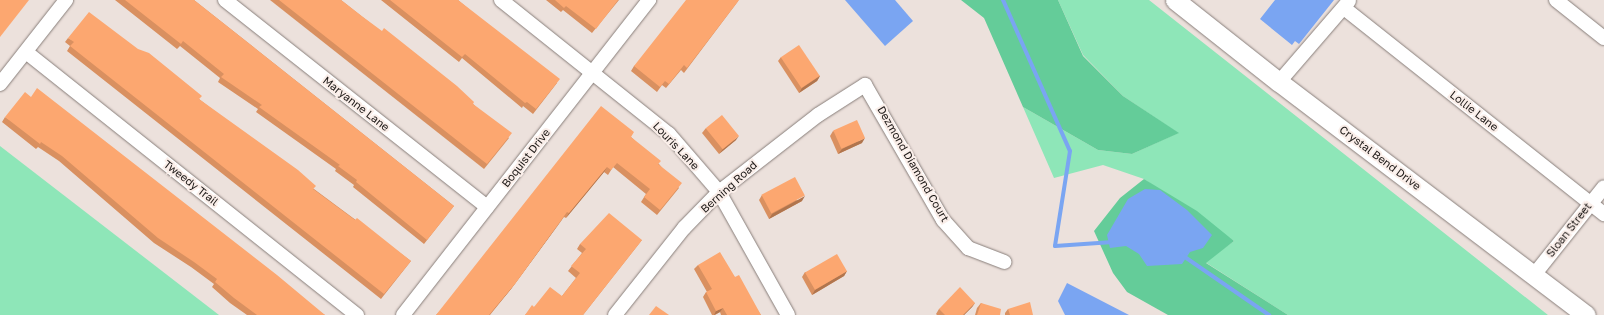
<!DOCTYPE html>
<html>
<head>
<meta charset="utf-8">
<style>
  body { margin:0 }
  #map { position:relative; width:1604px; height:315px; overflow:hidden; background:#ece1dc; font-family:"Golos Text",sans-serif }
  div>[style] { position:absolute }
  .green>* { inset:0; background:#8ee6b8 }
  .forest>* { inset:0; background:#64cc99 }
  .water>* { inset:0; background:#7aa5f2 }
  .stream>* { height:4px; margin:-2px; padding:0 2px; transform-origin:2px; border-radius:2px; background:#7aa5f2 }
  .roads { filter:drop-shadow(0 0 1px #887e7a) drop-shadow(0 0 1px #887e7a) }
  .street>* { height:14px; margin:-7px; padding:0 7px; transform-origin:7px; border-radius:7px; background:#fff }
  .secondary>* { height:19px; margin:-9.5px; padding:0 9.5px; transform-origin:9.5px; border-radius:9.5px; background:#fff }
  .wall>* { inset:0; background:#d99060 }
  .shaded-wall>* { inset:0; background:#b0754e }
  .building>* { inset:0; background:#fca770; transform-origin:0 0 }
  span { translate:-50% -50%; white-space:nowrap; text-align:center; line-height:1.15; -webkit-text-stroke:4px #faeee9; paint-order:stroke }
  .street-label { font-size:11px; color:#1c1816 }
</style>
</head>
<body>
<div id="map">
  <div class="green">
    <div style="clip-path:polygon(1058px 0,1149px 0,1548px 315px,1288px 315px,1205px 262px,1234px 241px,1144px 179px,1103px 165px,1054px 178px,1023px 107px,1098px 150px,1132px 154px,1178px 133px,1123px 96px,1083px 55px)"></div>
    <div style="clip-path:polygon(0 146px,219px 315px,0 315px)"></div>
  </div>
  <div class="forest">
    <div style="clip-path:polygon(961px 0,1058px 0,1083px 56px,1123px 96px,1179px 133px,1132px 154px,1098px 150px,1023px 107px,984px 18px)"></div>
    <div style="clip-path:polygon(1144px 179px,1197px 211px,1234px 241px,1206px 263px,1288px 315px,1168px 315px,1127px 292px,1113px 273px,1094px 231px,1120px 198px)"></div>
  </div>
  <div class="water">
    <div style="clip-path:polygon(845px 0,895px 0,913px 21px,885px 46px)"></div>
    <div style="clip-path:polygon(1275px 0,1334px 0,1299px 44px,1295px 41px,1292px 45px,1260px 19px)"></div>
    <div style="clip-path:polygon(1145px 189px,1160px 190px,1187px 210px,1212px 235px,1203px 248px,1190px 252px,1182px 264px,1147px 266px,1139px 254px,1126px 246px,1110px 248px,1107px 235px,1128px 199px)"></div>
    <div style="clip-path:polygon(1067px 283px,1129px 315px,1065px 315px,1058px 301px)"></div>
  </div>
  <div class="stream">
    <div style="left:1003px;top:0;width:165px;rotate:66.1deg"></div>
    <div style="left:1070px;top:151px;width:96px;rotate:99deg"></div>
    <div style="left:1055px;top:246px;width:58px;rotate:-3.9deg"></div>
    <div style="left:1182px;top:255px;width:106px;rotate:34.6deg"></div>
  </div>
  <div class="roads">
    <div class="street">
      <div style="left:225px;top:0;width:334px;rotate:38.3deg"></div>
      <div style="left:501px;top:0;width:215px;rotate:38.6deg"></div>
      <div style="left:669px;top:134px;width:77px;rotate:49.2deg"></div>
      <div style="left:719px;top:192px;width:141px;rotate:60.7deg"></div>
      <div style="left:1556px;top:0;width:61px;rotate:38.4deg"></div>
      <div style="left:1344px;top:8px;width:332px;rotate:38.4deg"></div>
      <div style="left:26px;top:52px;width:423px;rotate:38.5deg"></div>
      <div style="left:1279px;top:82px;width:107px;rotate:-49.2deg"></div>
      <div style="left:0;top:84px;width:107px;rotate:-51.8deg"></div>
      <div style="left:1534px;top:275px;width:112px;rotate:-51.5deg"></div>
      <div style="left:403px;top:315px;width:400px;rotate:-52deg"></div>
      <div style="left:615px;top:315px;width:111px;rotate:-51.6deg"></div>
      <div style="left:684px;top:228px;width:50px;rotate:-45.8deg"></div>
      <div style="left:719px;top:192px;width:125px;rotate:-37.9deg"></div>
      <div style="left:818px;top:115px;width:56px;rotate:-32.6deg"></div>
      <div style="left:865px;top:85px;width:156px;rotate:60deg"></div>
      <div style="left:943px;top:220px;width:38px;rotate:48deg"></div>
      <div style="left:968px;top:248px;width:39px;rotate:21deg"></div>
    </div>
    <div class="secondary">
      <div style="left:1175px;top:0;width:132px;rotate:38.3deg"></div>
      <div style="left:1279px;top:82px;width:385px;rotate:37.2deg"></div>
    </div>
  </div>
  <div class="wall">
    <div style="clip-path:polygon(115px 0,194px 0,454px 206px,424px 244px,353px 187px,354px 185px,335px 171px,336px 169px,256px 112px,258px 109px,218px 82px,220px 78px,180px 46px,177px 49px)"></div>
    <div style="clip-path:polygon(270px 0,341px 0,473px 104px,509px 138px,484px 169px)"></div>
    <div style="clip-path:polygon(381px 0,458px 0,557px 83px,533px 114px,523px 106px,522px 108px,462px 58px,459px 62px)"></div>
    <div style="clip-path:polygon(546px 0,619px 0,592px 33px,563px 10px,561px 12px)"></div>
    <div style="clip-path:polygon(739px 0,684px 73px,681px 70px,666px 88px,662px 85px,657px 92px,631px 71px,634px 66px)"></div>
    <div style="clip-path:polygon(68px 38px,199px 99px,314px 189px,411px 261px,381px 299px,67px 51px,70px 46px,65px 42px)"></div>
    <div style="clip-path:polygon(781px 57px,820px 76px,817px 81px,799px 93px,778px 61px)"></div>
    <div style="clip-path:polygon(5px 117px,325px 315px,247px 315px,230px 303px,212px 287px,214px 284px,191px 267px,154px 243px,59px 161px,38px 147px,36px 149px,2px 122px)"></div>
    <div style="clip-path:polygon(706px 128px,736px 140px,719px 154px,702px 133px)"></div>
    <div style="clip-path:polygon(833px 131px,862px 143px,838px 154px,830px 136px)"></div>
    <div style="clip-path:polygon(631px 137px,659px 164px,679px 188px,657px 215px,641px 202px,646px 194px,613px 167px,608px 175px,604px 172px,566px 218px,564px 217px,511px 289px,490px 315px,436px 315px)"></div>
    <div style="clip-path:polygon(762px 195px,802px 201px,769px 219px,759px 200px)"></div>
    <div style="clip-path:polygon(642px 240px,583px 315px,525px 315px,534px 307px,562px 296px,576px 278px,568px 271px,582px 253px,577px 249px,580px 244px)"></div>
    <div style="clip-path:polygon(698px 265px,735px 277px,761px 315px,721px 315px,720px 312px,715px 315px,712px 315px,703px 297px,706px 292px,707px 292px,694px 269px)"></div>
    <div style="clip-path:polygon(847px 271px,844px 276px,812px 295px,802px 277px,805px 272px)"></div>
    <div style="clip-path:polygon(975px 303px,972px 307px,964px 315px,937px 315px,936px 314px,939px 309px)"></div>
    <div style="clip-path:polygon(981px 303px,1000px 315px,975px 315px,977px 308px)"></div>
    <div style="clip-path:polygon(1008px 309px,1033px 315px,1005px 315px,1005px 313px)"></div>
  </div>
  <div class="shaded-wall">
    <div style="clip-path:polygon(820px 76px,817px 81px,799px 93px,802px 88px)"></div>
    <div style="clip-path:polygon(739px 136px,736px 140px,719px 154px,723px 149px)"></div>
    <div style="clip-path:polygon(865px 138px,862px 143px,838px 154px,842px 149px)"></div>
    <div style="clip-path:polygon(607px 167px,604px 172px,566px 218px,569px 213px)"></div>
    <div style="clip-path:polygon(805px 196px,802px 201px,769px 219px,772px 214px)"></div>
    <div style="clip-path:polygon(564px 217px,511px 289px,489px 315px)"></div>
    <div style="clip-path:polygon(847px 271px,844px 276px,812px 295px,815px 290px)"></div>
    <div style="clip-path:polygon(975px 303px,972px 307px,964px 315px,963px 315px)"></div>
    <div style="clip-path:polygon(723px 308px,720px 312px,714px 315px,716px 311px)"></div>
  </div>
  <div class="building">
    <div style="clip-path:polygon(0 0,29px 0,0 37px)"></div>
    <div style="clip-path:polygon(125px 0,194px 0,454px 206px,427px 240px,356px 182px,357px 180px,338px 166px,340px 165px,259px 107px,262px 105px,221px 77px,224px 74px,183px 41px,181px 44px)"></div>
    <div style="clip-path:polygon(279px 0,341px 0,363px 17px,382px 31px,384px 28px,457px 86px,474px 102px,473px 104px,512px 133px,487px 164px)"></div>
    <div style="clip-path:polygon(390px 0,458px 0,560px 79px,536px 109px,527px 102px,525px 103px,465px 54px,462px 57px)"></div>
    <div style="clip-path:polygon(555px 0,618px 0,596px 29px,566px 6px,564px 8px)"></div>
    <div style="clip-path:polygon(686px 0,739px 0,687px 68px,684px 65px,669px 84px,665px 81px,660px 87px,634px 66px)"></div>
    <div style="clip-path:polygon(89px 12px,138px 49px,149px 53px,202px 96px,199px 99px,298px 170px,316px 186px,313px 189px,355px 220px,357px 218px,411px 261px,384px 294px,70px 46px,74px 42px,68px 38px)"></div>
    <div style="left:799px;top:45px;width:37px;height:22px;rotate:56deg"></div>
    <div style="clip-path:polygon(37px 88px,277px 275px,325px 315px,257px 315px,234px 298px,215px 282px,217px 279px,194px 262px,158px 238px,62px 156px,41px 142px,40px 144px,5px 117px,25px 92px,31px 97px)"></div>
    <div style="clip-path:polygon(601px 106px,634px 132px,631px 137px,661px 161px,658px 164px,682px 183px,660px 210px,644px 197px,650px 189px,617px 163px,611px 170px,607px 167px,569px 213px,567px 212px,515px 284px,489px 315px,436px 315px)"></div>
    <div style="left:722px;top:115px;width:27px;height:21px;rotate:51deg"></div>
    <div style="left:857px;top:120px;width:20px;height:26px;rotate:66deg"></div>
    <div style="left:795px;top:177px;width:21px;height:38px;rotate:62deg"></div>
    <div style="clip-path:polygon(609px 213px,642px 240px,583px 315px,525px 315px,532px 305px,534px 307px,550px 287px,562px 296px,580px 273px,571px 266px,586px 249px,580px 244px)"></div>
    <div style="clip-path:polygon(720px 252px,735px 277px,739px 275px,761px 315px,727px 315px,723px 308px,716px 311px,706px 292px,712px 289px,698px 265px)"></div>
    <div style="left:837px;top:254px;width:20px;height:37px;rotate:60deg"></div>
    <div style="clip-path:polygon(960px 287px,975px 303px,963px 315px,945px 315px,939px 309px)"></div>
    <div style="clip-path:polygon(1030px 302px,1033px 315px,1010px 315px,1008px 309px)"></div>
    <div style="clip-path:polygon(981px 303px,1001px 309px,1000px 315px,977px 315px)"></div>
    <div style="clip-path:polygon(656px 306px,669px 315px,649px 315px)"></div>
  </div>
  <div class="street-label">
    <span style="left:356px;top:104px;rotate:38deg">Maryanne Lane</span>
    <span style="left:1474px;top:111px;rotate:38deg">Lollie Lane</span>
    <span style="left:676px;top:146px;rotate:46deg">Louris Lane</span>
    <span style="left:526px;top:158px;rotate:-52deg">Boquist Drive</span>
    <span style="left:1380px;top:158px;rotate:37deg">Crystal Bend Drive</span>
    <span style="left:913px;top:164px;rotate:60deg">Dezmond Diamond Court</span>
    <span style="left:191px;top:183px;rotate:38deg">Tweedy Trail</span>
    <span style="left:729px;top:187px;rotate:-42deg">Berning Road</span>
    <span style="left:1569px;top:230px;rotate:-52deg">Sloan Street</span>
  </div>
</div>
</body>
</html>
